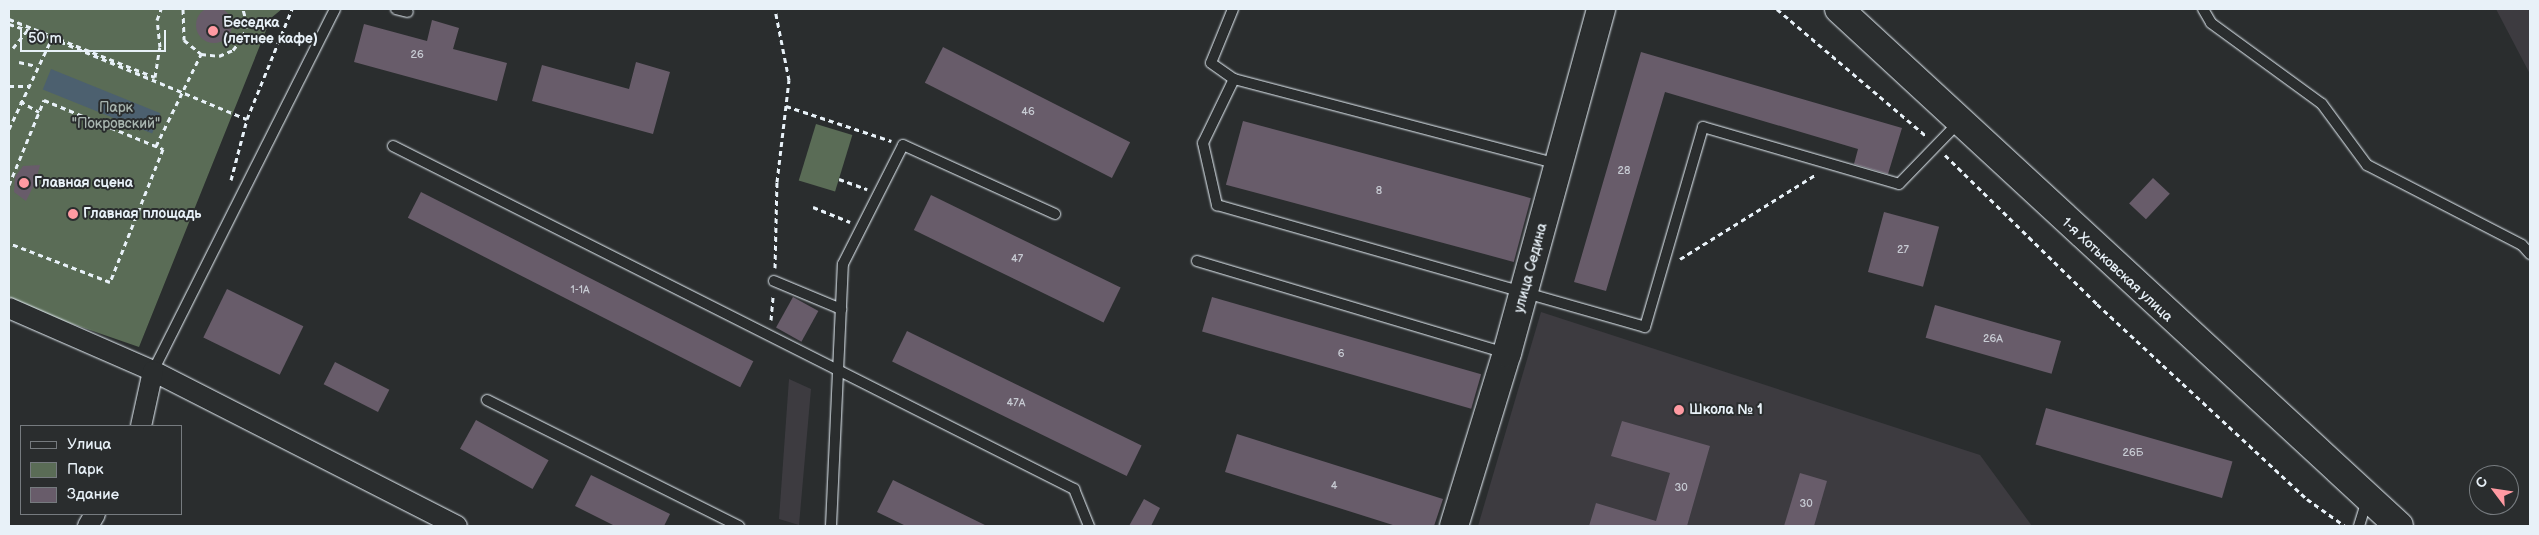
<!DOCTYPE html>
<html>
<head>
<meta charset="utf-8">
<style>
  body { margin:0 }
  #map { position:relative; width:2539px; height:535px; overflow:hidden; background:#2a2d2e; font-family:"Balsamiq Sans",sans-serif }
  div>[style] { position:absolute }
  .built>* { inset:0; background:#3d3b40 }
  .green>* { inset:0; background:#5a6c56; transform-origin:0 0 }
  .water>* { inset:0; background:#4c606f; transform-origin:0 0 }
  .building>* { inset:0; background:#685c6a; transform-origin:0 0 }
  .round { border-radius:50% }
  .path>* { height:3px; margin-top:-1.5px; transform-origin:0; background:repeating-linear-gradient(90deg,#e8f1f8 0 5px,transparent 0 9px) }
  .roads { filter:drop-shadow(0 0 1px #e8f1f8) drop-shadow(0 0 1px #e8f1f8) }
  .lane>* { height:10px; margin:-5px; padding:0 5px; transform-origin:5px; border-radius:5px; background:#2a2d2e }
  .street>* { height:20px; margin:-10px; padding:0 10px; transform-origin:10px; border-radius:10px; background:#2a2d2e }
  .secondary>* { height:28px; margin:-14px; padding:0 14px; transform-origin:14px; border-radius:14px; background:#2a2d2e }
  .dots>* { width:14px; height:14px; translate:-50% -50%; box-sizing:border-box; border:2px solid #2a2d2e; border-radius:50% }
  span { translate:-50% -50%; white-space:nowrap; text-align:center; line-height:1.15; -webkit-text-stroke:4px #2a2d2e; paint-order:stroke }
  .number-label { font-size:11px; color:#c8ccd4 }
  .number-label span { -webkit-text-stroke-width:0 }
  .poi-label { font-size:14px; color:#e8f1f8; font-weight:700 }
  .left { translate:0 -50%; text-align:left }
  .park-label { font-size:14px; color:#a8b5af }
  .street-label { font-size:14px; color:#e8f1f8 }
  .frame { position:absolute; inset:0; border:10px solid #e8f1f8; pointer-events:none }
  .legend { position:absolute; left:20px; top:425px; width:162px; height:90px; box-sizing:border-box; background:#2a2d2e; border:1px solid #767b7f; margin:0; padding:6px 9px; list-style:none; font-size:15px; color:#e8f1f8 }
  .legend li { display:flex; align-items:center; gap:10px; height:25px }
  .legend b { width:25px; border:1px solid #767b7f }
  .north { position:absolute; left:2469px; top:465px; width:50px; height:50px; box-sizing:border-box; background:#2a2d2e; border:1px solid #767b7f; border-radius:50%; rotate:301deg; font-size:14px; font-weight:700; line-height:20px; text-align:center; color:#e8f1f8 }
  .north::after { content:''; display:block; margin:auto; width:18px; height:22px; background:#ff9aa2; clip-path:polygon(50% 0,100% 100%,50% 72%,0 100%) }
  .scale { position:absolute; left:20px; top:30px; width:146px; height:22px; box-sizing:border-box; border:2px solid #e8f1f8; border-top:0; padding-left:6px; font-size:15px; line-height:18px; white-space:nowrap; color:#e8f1f8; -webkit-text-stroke:4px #2a2d2e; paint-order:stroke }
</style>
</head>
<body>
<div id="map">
  <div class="built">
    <div style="clip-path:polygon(2496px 9px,2530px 9px,2530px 74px)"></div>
    <div style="clip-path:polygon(1541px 312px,1980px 455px,2032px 526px,1478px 526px)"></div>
    <div style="clip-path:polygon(789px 379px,811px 389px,799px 525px,779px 519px)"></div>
  </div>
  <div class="green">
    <div style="clip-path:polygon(9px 9px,282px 9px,271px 18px,139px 347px,9px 302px)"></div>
    <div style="left:816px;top:124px;width:38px;height:59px;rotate:17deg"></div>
  </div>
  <div class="water">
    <div style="left:51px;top:69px;width:118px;height:22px;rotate:22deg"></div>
  </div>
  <div class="building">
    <div class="round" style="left:196px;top:7px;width:36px;height:36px"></div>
    <div style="clip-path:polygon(432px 20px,459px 28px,453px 49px,507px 63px,497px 101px,354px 62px,364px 24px,427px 41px)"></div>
    <div style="left:943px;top:47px;width:210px;height:40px;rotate:27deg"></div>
    <div style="clip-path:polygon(1641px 52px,1902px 128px,1888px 174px,1854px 164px,1858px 149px,1665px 92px,1606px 291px,1574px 282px)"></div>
    <div style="clip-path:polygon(636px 62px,670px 72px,653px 134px,532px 101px,542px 65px,629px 89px)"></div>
    <div style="left:1243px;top:121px;width:298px;height:66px;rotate:15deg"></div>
    <div style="clip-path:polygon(40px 165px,36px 181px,26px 201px,14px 192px,15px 177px,23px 166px)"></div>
    <div style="left:2153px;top:178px;width:23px;height:35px;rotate:43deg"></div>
    <div style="left:421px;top:192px;width:373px;height:29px;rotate:27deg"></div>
    <div style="left:931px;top:195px;width:211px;height:39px;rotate:26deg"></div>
    <div style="left:1884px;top:212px;width:57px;height:62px;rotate:15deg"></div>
    <div style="left:227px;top:289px;width:85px;height:54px;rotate:26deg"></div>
    <div style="left:793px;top:297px;width:29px;height:35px;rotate:29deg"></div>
    <div style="left:1212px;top:297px;width:280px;height:36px;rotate:16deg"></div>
    <div style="left:1935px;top:305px;width:131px;height:34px;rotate:16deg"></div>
    <div style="left:907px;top:331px;width:261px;height:34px;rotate:26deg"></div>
    <div style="left:335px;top:362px;width:61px;height:25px;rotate:27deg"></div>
    <div style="left:2046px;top:408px;width:194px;height:38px;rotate:16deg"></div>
    <div style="left:476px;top:420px;width:83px;height:33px;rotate:29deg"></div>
    <div style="clip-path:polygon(1622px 421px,1710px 446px,1687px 526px,1589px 526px,1596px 503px,1656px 521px,1670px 473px,1611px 456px)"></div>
    <div style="clip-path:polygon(1237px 434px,1443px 499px,1434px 526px,1396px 526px,1225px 472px)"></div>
    <div style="clip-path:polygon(1800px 473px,1827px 481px,1814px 526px,1784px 526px)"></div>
    <div style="clip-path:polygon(591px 475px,670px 514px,664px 526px,615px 526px,575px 506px)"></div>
    <div style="clip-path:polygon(893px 480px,987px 526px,906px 526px,877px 512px)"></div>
    <div style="clip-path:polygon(1144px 499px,1160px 508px,1151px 526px,1129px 526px)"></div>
  </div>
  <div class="path">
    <div style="left:183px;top:9px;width:31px;rotate:88deg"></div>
    <div style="left:184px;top:40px;width:22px;rotate:39deg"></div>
    <div style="left:201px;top:54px;width:18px;rotate:6deg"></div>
    <div style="left:219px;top:56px;width:15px;rotate:-23deg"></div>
    <div style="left:233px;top:50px;width:16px;rotate:-52deg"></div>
    <div style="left:243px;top:37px;width:14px;rotate:-73deg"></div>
    <div style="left:247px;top:24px;width:16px;rotate:-105deg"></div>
    <div style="left:1777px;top:9px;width:196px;rotate:40.4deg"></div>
    <div style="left:9px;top:19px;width:157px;rotate:21.7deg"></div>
    <div style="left:155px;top:77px;width:30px;rotate:-81deg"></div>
    <div style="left:160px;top:47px;width:27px;rotate:-96deg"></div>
    <div style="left:157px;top:20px;width:12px;rotate:-70deg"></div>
    <div style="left:9px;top:24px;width:45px;rotate:18deg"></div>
    <div style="left:13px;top:48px;width:22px;rotate:-51deg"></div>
    <div style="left:19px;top:62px;width:18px;rotate:13deg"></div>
    <div style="left:9px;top:86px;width:19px"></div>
    <div style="left:20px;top:101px;width:22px;rotate:30deg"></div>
    <div style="left:786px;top:106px;width:111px;rotate:18.4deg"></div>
    <div style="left:9px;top:129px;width:101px;rotate:-64.7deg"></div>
    <div style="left:52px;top:38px;width:211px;rotate:22.6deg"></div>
    <div style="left:156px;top:146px;width:102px;rotate:-63.9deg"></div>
    <div style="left:1945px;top:155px;width:213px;rotate:44.4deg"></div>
    <div style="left:2097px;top:304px;width:287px;rotate:42.9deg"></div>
    <div style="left:2307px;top:499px;width:47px;rotate:35.4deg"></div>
    <div style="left:839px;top:179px;width:30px;rotate:20deg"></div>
    <div style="left:231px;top:180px;width:63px;rotate:-75.3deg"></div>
    <div style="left:247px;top:119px;width:119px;rotate:-67.8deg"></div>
    <div style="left:9px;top:185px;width:92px;rotate:-67.6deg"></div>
    <div style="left:44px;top:100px;width:129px;rotate:22.4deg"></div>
    <div style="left:163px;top:149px;width:143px;rotate:111.7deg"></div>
    <div style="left:110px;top:282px;width:108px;rotate:-158.9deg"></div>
    <div style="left:813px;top:207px;width:40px;rotate:22deg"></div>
    <div style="left:1680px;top:259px;width:159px;rotate:-31.9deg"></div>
    <div style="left:775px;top:268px;width:86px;rotate:-88.7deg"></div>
    <div style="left:777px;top:182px;width:103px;rotate:-83.3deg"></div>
    <div style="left:789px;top:80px;width:72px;rotate:-101.2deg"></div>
    <div style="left:771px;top:320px;width:24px;rotate:-85deg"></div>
  </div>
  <div class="roads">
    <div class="lane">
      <div style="left:396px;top:9px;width:12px;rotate:14deg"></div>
      <div style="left:1233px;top:9px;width:58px;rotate:112.2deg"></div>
      <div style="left:1211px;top:63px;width:28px;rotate:35deg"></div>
      <div style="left:1234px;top:79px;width:335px;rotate:14.7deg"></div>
      <div style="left:2203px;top:9px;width:16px;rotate:60deg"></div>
      <div style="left:2211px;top:23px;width:137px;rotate:36.1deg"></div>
      <div style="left:2322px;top:104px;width:76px;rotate:53.6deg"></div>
      <div style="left:2367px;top:165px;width:174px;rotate:27.3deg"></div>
      <div style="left:2522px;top:245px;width:12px;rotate:48deg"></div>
      <div style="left:1234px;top:79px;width:71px;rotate:115.8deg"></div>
      <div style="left:1203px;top:143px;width:64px;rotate:77.3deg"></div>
      <div style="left:1217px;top:205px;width:445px;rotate:15.9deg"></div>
      <div style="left:1645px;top:327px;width:208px;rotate:-73.8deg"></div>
      <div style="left:1703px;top:127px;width:204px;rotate:16.2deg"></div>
      <div style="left:1899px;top:184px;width:86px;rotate:-45.9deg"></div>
      <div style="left:393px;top:146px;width:763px;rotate:26.73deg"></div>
      <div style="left:1074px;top:489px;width:40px;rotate:68deg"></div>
      <div style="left:1197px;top:261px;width:322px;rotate:16.6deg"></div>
      <div style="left:774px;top:281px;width:73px;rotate:22.7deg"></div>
      <div style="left:153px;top:371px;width:405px;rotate:-63.3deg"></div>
      <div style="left:487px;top:400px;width:282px;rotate:26.6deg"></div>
      <div style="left:831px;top:526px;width:262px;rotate:-87.4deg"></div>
      <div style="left:843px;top:264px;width:133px;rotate:-63.2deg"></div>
      <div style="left:903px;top:145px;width:167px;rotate:24.4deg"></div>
      <div style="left:2359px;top:526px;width:27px;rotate:-73deg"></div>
    </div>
    <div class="street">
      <div style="left:9px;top:308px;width:157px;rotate:23.6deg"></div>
      <div style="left:153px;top:371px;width:341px;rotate:27deg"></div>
      <div style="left:141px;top:426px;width:56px;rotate:-77.7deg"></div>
      <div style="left:88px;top:526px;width:14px;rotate:-60deg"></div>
    </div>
    <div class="secondary">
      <div style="left:1839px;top:9px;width:762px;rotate:42.71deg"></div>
      <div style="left:1454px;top:526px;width:181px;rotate:-73deg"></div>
      <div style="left:1507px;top:353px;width:357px;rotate:-74.7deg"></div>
    </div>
  </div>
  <div class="dots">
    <div style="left:213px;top:31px;background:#ff9aa2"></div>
    <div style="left:24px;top:183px;background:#ff9aa2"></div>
    <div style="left:73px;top:214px;background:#ff9aa2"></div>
    <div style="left:1679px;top:410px;background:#ff9aa2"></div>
  </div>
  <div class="number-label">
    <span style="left:417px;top:55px">26</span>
    <span style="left:1028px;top:112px">46</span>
    <span style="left:1624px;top:171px">28</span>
    <span style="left:1379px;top:191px">8</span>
    <span style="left:1903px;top:250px">27</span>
    <span style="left:1017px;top:259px">47</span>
    <span style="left:580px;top:290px">1-1А</span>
    <span style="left:1993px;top:339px">26А</span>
    <span style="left:1341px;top:354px">6</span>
    <span style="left:1016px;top:403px">47А</span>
    <span style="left:2133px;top:453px">26Б</span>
    <span style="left:1334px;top:486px">4</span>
    <span style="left:1681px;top:488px">30</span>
    <span style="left:1806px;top:504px">30</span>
  </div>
  <div class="poi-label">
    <span class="left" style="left:223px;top:31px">Беседка<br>(летнее кафе)</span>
    <span class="left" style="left:34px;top:183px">Главная сцена</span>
    <span class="left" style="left:83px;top:214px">Главная площадь</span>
    <span class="left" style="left:1689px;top:410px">Школа № 1</span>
  </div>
  <div class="park-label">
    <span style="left:116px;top:116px">Парк<br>"Покровский"</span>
  </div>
  <div class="street-label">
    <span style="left:1531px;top:268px;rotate:-75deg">улица Седина</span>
    <span style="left:2117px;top:270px;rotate:43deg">1-я Хотьковская улица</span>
  </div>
  <div class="frame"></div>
  <ul class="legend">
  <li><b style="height:6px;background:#2a2d2e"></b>Улица</li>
  <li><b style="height:14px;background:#5a6c56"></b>Парк</li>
  <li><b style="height:14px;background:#685c6a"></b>Здание</li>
  </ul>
  <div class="north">С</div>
  <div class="scale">50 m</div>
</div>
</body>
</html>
